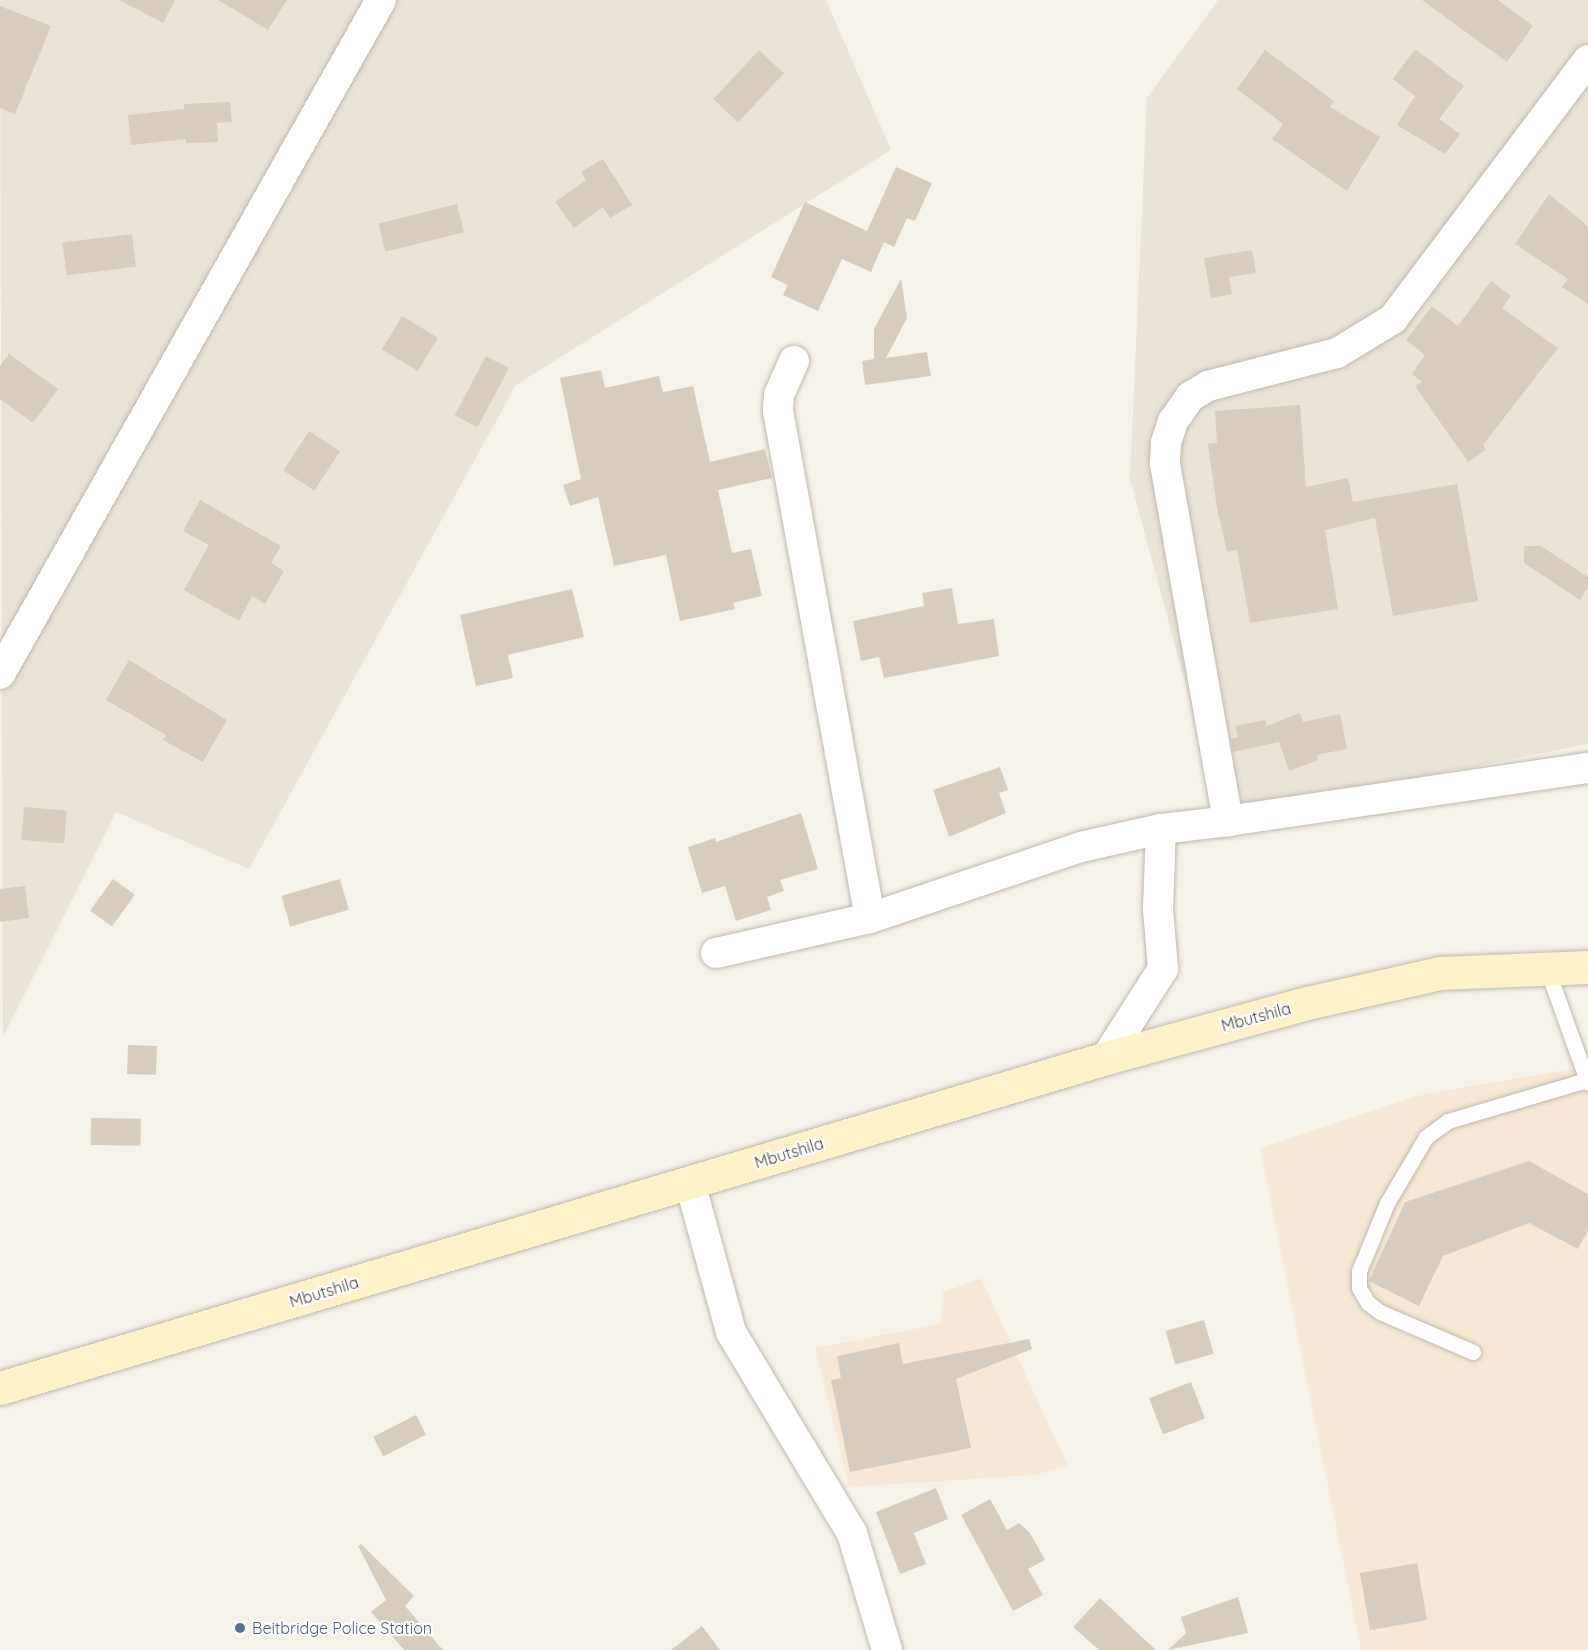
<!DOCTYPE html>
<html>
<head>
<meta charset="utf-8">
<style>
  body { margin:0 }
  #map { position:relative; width:1588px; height:1650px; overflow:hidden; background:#f5f2ea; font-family:Quicksand,sans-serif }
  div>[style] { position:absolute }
  .residential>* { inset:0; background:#e9e3d8 }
  .commercial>* { inset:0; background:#f7e8d5 }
  .building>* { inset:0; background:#d7cdbf; transform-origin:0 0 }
  .roads { filter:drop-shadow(0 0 2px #c1b9ac) drop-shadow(0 0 2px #c1b9ac) }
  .lane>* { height:15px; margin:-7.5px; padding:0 7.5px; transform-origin:7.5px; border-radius:7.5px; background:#fff }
  .street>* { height:30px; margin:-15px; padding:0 15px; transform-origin:15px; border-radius:15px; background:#fff }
  .secondary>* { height:33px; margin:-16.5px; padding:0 16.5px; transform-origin:16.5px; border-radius:16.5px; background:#fff1ca }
  .dots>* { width:16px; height:16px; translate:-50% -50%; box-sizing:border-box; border:3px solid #fff; border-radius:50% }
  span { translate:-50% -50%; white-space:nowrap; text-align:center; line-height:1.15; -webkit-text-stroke:4.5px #fff; paint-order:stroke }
  .street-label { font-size:16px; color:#4a4238 }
  .service-label { font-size:16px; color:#4e5e75 }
  .left { translate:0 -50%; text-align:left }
</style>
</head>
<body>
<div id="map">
  <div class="residential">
    <div style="clip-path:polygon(0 0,826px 0,891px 150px,516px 385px,249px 869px,116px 812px,3px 1037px)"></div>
    <div style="clip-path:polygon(1218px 0,1588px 0,1588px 744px,1221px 816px,1130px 479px,1147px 98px)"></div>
  </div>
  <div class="commercial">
    <div style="clip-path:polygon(1588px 1066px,1588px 1650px,1361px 1650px,1260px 1148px,1416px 1096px)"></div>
    <div style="clip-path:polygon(981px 1278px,1068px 1466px,1035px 1475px,849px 1487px,815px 1348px,941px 1324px,943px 1292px)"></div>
  </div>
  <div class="building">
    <div style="clip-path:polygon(119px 0,175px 0,163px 23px)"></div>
    <div style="clip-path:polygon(218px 0,287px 0,268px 30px)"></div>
    <div style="clip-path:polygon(1422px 0,1498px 0,1533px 26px,1507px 62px)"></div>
    <div style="clip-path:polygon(0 6px,51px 26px,15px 114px,0 108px)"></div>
    <div style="clip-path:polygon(1415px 49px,1464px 86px,1439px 119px,1460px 134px,1445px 154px,1397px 125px,1415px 96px,1393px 79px)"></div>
    <div style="left:759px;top:50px;width:34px;height:67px;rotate:43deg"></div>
    <div style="clip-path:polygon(1265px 50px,1334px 101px,1330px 107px,1380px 137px,1347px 191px,1272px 139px,1283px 124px,1237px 89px)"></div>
    <div style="clip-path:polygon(230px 102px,232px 122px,217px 123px,218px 142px,186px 143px,186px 139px,131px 145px,128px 115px,184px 109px,184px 104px)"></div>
    <div style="clip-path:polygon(603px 159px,632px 205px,610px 218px,603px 207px,574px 228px,555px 202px,586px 180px,581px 172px)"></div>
    <div style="clip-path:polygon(896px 167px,932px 183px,915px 221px,907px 218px,894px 247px,884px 242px,871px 272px,842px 259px,818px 311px,783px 295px,788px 285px,771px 277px,805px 202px,867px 231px)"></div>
    <div style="clip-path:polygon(1549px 194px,1588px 226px,1588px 304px,1562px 287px,1568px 279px,1515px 244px)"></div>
    <div style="left:457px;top:204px;width:29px;height:81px;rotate:76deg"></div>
    <div style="left:132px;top:234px;width:33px;height:70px;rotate:83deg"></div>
    <div style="clip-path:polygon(1252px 250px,1256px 273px,1229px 277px,1232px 294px,1211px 298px,1204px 258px)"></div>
    <div style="clip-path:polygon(901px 279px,907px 318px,886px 358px,927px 352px,931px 376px,865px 385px,862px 361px,874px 359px,874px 329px)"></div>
    <div style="clip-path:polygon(1491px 281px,1511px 296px,1502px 308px,1558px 348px,1483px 445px,1486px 450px,1468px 462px,1415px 386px,1422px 382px,1412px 374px,1425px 355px,1406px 340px,1432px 306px,1458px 326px)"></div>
    <div style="left:402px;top:316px;width:42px;height:39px;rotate:31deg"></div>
    <div style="clip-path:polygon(9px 354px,58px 389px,33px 423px,0 399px,0 366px)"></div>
    <div style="left:486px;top:356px;width:26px;height:67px;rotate:28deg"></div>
    <div style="clip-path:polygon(601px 370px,605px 388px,659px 376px,663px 392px,693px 386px,710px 462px,765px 449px,772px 478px,718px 490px,732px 553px,751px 549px,762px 596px,733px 603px,735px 609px,680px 621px,666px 555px,614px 566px,598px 497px,570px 506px,563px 485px,581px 479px,560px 378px)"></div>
    <div style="clip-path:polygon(1300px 405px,1306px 487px,1348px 478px,1353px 502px,1457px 484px,1478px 601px,1393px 616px,1375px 518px,1325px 530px,1338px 609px,1250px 623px,1237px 550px,1227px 552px,1217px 508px,1208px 444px,1217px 443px,1215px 411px)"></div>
    <div style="left:309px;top:431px;width:37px;height:47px;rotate:33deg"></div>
    <div style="clip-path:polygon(200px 500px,281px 546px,271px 563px,284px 571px,265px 604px,252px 596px,239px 621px,184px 590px,209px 545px,183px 531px)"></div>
    <div style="clip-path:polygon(1524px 546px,1541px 546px,1588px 577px,1588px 588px,1580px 600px,1524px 563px)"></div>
    <div style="clip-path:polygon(952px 588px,958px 624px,994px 619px,999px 656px,884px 678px,879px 657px,861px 661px,853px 621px,924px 606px,922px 593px)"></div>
    <div style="clip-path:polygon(572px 589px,584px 637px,508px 655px,513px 678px,476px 686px,460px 615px)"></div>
    <div style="clip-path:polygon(129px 660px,227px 720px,203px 762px,163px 740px,166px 735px,106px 700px)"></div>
    <div style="clip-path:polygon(1300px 713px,1303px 722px,1340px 714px,1347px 749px,1316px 755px,1318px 760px,1289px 771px,1279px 742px,1233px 752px,1231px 739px,1238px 737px,1235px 726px,1265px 720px,1267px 726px)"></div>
    <div style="clip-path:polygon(1000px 767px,1008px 790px,999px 793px,1006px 813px,949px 837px,933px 790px)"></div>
    <div style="left:24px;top:807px;width:43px;height:33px;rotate:5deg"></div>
    <div style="clip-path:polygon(801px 813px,818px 869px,780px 880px,784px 891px,767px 897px,771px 910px,736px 921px,725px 886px,702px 893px,688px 847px,715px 838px,716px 842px)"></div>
    <div style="left:113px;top:879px;width:27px;height:39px;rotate:36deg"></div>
    <div style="left:340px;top:879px;width:32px;height:61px;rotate:74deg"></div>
    <div style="clip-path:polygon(25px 886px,29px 918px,0 922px,0 889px)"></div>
    <div style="left:128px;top:1045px;width:29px;height:29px;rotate:2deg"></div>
    <div style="left:91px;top:1118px;width:50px;height:27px;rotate:1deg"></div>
    <div style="clip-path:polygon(1529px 1161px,1588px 1194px,1588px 1230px,1578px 1249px,1529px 1223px,1443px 1256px,1419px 1306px,1369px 1281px,1405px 1202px)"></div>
    <div style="left:1204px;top:1320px;width:35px;height:40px;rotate:74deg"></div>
    <div style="clip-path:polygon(1029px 1339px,1032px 1349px,956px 1379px,971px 1448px,850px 1472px,831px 1380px,841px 1378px,837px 1356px,899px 1343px,903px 1364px)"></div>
    <div style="left:1191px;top:1382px;width:39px;height:45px;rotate:69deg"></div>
    <div style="left:416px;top:1415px;width:22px;height:48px;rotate:63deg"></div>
    <div style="clip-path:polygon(936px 1488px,948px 1519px,914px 1533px,926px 1564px,900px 1574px,876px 1512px)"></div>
    <div style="clip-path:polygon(990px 1499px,1007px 1530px,1019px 1523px,1030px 1533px,1045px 1560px,1028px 1569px,1043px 1595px,1013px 1611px,961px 1515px)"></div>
    <div style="clip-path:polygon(361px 1544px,414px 1596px,405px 1606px,443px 1650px,404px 1650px,371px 1612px,386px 1600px,358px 1546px)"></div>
    <div style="left:1417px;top:1563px;width:58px;height:58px;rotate:80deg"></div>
    <div style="clip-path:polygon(1238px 1597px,1248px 1633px,1168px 1650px,1186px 1633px,1181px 1617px)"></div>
    <div style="clip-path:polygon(1100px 1598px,1129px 1625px,1156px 1650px,1099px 1650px,1073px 1627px)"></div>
    <div style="clip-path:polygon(702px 1626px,720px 1650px,671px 1650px)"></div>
  </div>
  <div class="roads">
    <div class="lane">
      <div style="left:1546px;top:966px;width:124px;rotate:70.3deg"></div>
      <div style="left:1473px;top:1352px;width:101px;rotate:-156.7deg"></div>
      <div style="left:1380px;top:1312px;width:15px;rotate:-143deg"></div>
      <div style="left:1368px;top:1303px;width:17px;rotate:-121deg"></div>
      <div style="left:1359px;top:1288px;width:17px;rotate:-90deg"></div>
      <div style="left:1359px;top:1271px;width:74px;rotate:-67.6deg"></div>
      <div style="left:1387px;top:1203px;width:77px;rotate:-59.4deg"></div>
      <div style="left:1426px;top:1137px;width:27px;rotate:-36deg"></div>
      <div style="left:1448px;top:1121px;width:144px;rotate:-16.5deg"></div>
    </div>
    <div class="street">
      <div style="left:1588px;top:60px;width:324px;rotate:127deg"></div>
      <div style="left:1393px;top:319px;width:66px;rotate:148.7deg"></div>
      <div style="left:1337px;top:353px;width:133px;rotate:165.7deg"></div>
      <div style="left:1208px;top:386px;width:21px;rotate:149deg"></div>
      <div style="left:1190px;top:397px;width:29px;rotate:125deg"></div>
      <div style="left:1173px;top:421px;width:23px;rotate:108deg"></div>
      <div style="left:1166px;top:443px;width:21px;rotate:93deg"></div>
      <div style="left:1165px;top:464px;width:363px;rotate:80deg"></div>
      <div style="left:1228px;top:821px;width:364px;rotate:-8.4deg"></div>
      <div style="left:794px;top:361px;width:37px;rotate:114deg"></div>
      <div style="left:779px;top:395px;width:16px;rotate:94deg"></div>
      <div style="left:778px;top:411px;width:515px;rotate:79.72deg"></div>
      <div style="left:0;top:674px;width:774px;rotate:-60.52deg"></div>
      <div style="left:716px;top:953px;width:158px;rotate:-12.8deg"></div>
      <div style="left:870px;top:918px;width:223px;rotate:-18.6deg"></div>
      <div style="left:1081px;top:847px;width:82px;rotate:-12.7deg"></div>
      <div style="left:1106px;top:1058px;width:106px;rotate:-57.4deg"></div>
      <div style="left:1163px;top:969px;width:60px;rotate:-94.8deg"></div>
      <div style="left:1158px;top:909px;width:80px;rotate:-87.9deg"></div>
      <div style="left:1161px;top:829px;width:67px;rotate:-6.8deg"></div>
      <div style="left:690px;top:1183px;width:155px;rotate:74.6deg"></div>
      <div style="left:731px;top:1332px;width:235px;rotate:59deg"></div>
      <div style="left:852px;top:1533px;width:122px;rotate:73.3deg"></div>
    </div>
    <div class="secondary">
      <div style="left:0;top:1388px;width:1154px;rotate:-16.61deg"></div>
      <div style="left:1106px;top:1058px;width:208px;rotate:-15.3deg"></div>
      <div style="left:1307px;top:1003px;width:136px;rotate:-12.7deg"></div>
      <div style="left:1440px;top:973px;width:148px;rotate:-2.3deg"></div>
    </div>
  </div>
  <div class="dots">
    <div style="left:240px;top:1628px;background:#5c6f8a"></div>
  </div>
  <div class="street-label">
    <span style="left:1256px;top:1017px;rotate:-15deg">Mbutshila</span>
    <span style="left:789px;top:1153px;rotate:-17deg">Mbutshila</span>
    <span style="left:324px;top:1292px;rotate:-17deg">Mbutshila</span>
  </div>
  <div class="service-label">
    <span class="left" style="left:252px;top:1628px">Beitbridge Police Station</span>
  </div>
</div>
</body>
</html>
